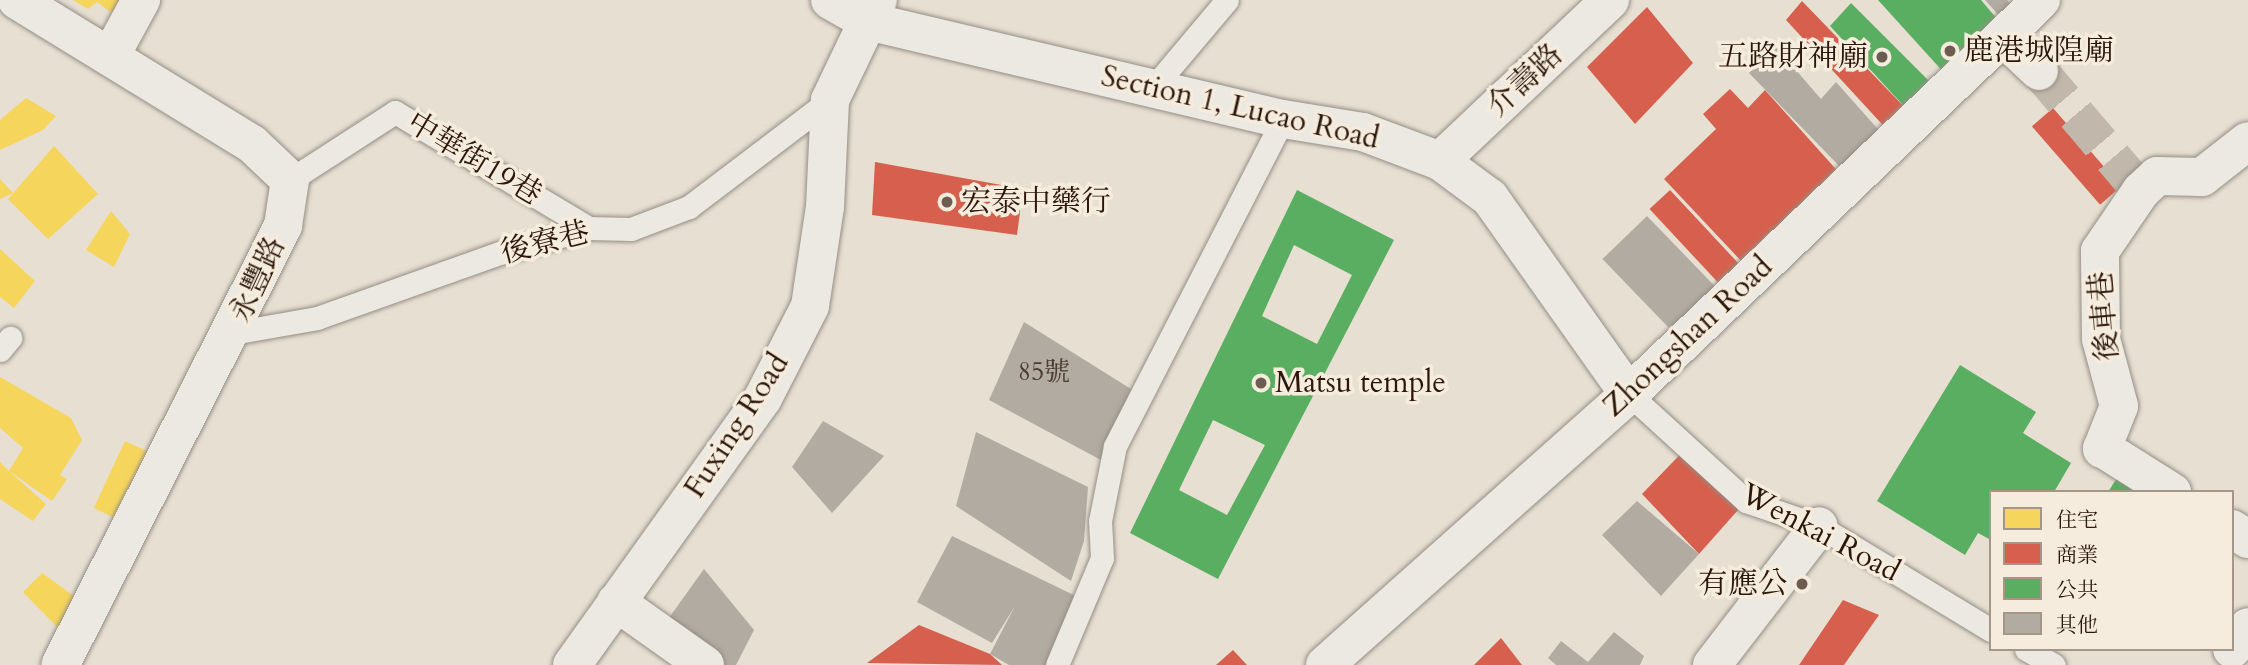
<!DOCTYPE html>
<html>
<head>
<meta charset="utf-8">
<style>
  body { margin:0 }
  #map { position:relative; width:2248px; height:665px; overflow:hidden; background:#e7dfd2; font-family:Cardo,"Noto Serif TC",serif }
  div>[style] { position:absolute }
  .homes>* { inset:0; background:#f6d55c; transform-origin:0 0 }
  .shops>* { inset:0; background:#d6604d; transform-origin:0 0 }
  .public>* { inset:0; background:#5aae61 }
  .building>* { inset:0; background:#b2aba1; transform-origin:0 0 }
  .street-tunnel>* { height:38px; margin-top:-19px; transform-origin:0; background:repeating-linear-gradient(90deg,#c1b7aa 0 38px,transparent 0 57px) }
  .roads { filter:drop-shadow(0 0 2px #948e85) drop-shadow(0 0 2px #948e85) }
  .lane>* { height:23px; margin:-11.5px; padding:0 11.5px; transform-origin:11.5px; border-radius:11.5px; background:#ece8e2 }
  .street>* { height:38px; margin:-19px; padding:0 19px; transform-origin:19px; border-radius:19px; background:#ece8e2 }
  .secondary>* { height:38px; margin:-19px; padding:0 19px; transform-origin:19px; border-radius:19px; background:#ece8e2 }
  .dots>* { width:19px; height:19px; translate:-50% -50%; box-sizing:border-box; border:4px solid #f5ecdd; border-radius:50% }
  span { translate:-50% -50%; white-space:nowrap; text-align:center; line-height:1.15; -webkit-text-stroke:7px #f5ecdd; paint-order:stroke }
  .number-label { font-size:26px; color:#4d3c30 }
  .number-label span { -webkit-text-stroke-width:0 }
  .poi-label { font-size:30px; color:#2b170b }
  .left { translate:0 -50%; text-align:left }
  .right { translate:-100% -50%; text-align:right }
  .street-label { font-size:30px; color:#2b170b }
  .legend { position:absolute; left:1989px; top:490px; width:245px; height:161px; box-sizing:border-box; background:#f5ecdd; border:2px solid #a49789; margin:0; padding:9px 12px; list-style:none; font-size:21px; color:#2b170b }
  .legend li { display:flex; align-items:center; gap:14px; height:35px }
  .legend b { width:35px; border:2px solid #a49789 }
</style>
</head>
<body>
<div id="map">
  <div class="homes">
    <div style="clip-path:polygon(73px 0,139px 0,117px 17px,97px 2px,88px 9px)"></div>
    <div style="clip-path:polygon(26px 98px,56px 116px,43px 130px,0 150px,0 120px)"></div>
    <div style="clip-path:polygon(54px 146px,98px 194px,48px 239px,8px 199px)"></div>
    <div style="clip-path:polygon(0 179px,13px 193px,0 199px)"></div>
    <div style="clip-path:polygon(111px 211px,130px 234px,114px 267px,86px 250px)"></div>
    <div style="clip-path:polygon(0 249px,35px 281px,14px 308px,0 297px)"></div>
    <div style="clip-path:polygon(0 377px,71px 418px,82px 440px,60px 475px,67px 479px,52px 501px,9px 471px,46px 504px,33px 521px,0 499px,0 462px,9px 471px,23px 448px,0 428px)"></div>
    <div style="left:125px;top:441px;width:38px;height:74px;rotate:25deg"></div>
    <div style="clip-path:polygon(42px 573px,85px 604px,60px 630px,23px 592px)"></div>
  </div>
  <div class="shops">
    <div style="clip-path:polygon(1802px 1px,1913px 116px,1892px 135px,1786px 20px)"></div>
    <div style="clip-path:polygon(1647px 7px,1693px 63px,1635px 124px,1587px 67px)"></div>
    <div style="clip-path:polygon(1730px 89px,1748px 108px,1765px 90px,1842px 176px,1744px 264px,1664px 179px,1716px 129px,1703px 114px)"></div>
    <div style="left:2053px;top:108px;width:104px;height:28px;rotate:49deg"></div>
    <div style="clip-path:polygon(875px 162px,1023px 189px,1017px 235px,872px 215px)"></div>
    <div style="left:1670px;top:190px;width:108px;height:28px;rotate:47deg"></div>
    <div style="clip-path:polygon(1694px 440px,1746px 501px,1699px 554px,1642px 494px)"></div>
    <div style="clip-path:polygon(1843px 600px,1879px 615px,1844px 665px,1799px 665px)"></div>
    <div style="clip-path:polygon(919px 625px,990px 654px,1002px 665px,867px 663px)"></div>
    <div style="clip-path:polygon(1501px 638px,1522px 665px,1474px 665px)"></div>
    <div style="clip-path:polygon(1233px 650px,1247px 665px,1216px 665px)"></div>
  </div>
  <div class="public">
    <div style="clip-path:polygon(1878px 0,1981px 0,2003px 26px,1947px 76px)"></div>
    <div style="clip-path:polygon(1851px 3px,1936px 88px,1913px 116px,1830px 26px)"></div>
    <div style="clip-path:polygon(evenodd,1297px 190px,1394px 240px,1218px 579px,1130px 533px,1297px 190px,1294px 245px,1352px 275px,1317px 344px,1262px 316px,1294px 245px,1297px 190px,1213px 420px,1265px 445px,1227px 515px,1179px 490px,1213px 420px)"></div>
    <div style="clip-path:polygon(1960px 365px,2036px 412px,2023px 433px,2071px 463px,2054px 492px,1991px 492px,1991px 540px,1978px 533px,1965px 555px,1877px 501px)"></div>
    <div style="clip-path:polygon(2122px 470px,2156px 492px,2108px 492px)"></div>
  </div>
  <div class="building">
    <div style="clip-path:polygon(1985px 0,2007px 0,2015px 9px,2003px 20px)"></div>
    <div style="clip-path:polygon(1775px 46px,1821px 99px,1836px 82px,1884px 136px,1847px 174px,1749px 73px)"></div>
    <div style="left:1647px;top:216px;width:99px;height:62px;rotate:46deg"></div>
    <div style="clip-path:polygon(1024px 322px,1131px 389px,1101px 460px,989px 400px)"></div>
    <div style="clip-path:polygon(823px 421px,884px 456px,832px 513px,792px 467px)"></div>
    <div style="clip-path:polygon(976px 432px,1088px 487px,1084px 541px,1071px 581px,956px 506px)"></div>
    <div style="clip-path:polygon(1637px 501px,1699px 554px,1661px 596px,1602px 535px)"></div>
    <div style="clip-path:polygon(952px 536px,1086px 601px,1057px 665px,1009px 665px,990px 654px,1015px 606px,992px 643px,917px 602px)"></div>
    <div style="clip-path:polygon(704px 569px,754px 630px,736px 665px,705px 665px,666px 622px)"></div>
    <div style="clip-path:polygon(1614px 632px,1644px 656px,1640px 665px,1556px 665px,1548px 658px,1561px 641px,1588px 662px)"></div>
  </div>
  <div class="street-tunnel">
    <div style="left:2039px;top:71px;width:157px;rotate:49.6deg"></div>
  </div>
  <div class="roads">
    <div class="lane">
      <div style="left:1152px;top:89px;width:116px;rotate:-49.9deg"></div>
      <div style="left:290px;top:180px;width:125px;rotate:-32.9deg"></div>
      <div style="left:395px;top:112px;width:226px;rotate:30.9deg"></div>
      <div style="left:232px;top:333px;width:86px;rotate:-10deg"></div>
      <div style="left:317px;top:318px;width:194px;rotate:-19.6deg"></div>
      <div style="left:500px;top:253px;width:92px;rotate:-15.7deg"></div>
      <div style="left:589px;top:228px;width:42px;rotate:1.4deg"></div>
      <div style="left:631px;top:229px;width:62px;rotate:-20.8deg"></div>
      <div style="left:689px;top:207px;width:177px;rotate:-37.2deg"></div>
      <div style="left:0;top:350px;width:16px;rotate:-50deg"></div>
      <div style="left:1629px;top:394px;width:159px;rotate:42.4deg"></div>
      <div style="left:1746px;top:501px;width:77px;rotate:18.9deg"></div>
      <div style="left:1819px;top:526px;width:201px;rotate:31.2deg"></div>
      <div style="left:2026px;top:649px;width:32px;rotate:30deg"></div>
      <div style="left:1057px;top:665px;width:116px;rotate:-67.2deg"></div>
      <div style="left:1102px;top:558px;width:37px;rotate:-93deg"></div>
      <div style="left:1100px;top:521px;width:76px;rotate:-78.7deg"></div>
      <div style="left:1115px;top:446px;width:368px;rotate:-62.8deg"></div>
    </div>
    <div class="street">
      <div style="left:17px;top:0;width:276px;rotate:31.5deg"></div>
      <div style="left:252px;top:144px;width:52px;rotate:43.5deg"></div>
      <div style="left:290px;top:180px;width:47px;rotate:98.7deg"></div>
      <div style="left:283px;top:226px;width:492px;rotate:116.9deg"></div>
      <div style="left:830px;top:0;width:43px;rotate:29.6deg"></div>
      <div style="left:867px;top:21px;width:427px;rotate:13.3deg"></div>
      <div style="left:1283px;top:119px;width:81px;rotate:9.2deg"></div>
      <div style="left:1363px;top:132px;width:82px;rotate:20.6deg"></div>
      <div style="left:1440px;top:161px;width:62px;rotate:36.5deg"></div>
      <div style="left:1490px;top:198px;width:240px;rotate:54.7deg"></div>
      <div style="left:2004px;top:38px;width:48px;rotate:43.3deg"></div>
      <div style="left:111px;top:55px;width:63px;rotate:-61.4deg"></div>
      <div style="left:1440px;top:161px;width:234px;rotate:-43.4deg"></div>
      <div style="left:2102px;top:448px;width:83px;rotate:32.2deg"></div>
      <div style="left:2102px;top:449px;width:46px;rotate:-68.4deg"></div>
      <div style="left:2119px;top:406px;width:69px;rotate:-105deg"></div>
      <div style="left:2101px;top:339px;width:88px;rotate:-90.7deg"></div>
      <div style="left:2100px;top:251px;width:73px;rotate:-55.7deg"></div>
      <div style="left:2141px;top:191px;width:22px;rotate:-43deg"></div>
      <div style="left:2157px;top:176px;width:45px;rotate:1.3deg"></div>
      <div style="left:2202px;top:177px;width:58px;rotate:-38deg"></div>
      <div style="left:2232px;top:529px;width:19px;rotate:32deg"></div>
      <div style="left:616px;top:602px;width:109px;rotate:35.3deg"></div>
      <div style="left:2232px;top:649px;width:27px;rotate:-54deg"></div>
      <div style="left:1712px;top:665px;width:175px;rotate:-52.4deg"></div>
    </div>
    <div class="secondary">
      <div style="left:572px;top:665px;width:328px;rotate:-54.4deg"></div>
      <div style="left:763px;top:398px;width:103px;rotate:-62.9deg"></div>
      <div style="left:810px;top:306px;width:100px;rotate:-81.4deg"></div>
      <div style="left:825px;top:207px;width:107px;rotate:-87.3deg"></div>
      <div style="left:830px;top:100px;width:111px;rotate:-64.4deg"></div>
      <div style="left:1325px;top:665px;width:407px;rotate:-41.7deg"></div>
      <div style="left:1629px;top:394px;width:570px;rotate:-43.72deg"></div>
    </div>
  </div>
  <div class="dots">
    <div style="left:1950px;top:51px;background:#6d5d51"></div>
    <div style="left:1882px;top:57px;background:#6d5d51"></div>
    <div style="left:947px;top:202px;background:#6d5d51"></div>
    <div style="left:1261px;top:383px;background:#6d5d51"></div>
    <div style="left:1802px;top:584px;background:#6d5d51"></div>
  </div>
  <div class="number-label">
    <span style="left:1044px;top:372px">85號</span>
  </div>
  <div class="poi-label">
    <span class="left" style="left:1964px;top:51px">鹿港城隍廟</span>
    <span class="right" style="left:1868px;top:57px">五路財神廟</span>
    <span class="left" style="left:961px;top:202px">宏泰中藥行</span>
    <span class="left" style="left:1275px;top:383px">Matsu temple</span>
    <span class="right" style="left:1788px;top:584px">有應公</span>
  </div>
  <div class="street-label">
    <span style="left:1525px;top:81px;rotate:-43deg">介壽路</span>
    <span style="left:1240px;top:108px;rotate:13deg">Section 1, Lucao Road</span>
    <span style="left:474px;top:159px;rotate:31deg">中華街19巷</span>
    <span style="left:545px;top:243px;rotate:-14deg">後寮巷</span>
    <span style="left:258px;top:280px;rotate:-65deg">永豐路</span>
    <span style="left:2105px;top:316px;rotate:-95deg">後車巷</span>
    <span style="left:1688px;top:337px;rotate:-43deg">Zhongshan Road</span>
    <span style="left:737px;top:426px;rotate:-57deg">Fuxing Road</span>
    <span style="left:1820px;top:533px;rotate:28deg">Wenkai Road</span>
  </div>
  <ul class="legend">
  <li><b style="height:19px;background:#f6d55c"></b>住宅</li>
  <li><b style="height:19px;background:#d6604d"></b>商業</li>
  <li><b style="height:19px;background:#5aae61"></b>公共</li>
  <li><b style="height:19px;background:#b2aba1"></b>其他</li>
  </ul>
</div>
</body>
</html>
